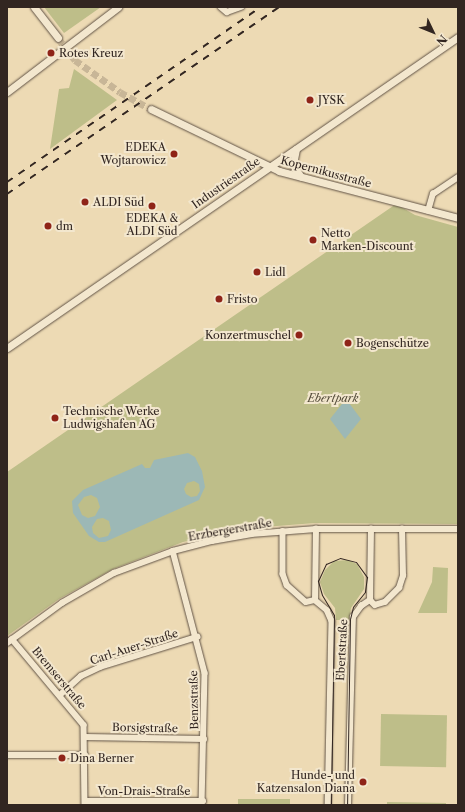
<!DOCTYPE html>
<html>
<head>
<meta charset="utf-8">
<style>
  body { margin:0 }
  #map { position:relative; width:465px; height:812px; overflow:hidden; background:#eddab4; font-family:"Libre Caslon Text",serif }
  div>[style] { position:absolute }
  .green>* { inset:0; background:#bebe89; transform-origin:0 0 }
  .water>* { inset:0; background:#9cb8b6 }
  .tertiary-tunnel>* { height:7px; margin-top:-3.5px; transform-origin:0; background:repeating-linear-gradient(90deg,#c8b697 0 7px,transparent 0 10.5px) }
  .roads { filter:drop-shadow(0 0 1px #615346) drop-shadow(0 0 1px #615346) }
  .minor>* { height:5.5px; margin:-2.75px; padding:0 2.75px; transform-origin:2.75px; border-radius:2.75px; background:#f3e7ce }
  .tertiary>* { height:7px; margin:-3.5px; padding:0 3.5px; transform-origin:3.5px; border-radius:3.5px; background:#f3e7ce }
  .tram>* { height:1px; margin:-0.5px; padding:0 0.5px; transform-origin:0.5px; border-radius:0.5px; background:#322621 }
  .rail>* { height:2px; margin-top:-1px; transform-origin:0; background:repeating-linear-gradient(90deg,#322621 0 7px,transparent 0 14px) }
  .dots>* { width:11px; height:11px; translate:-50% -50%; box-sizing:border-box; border:2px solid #f3e7ce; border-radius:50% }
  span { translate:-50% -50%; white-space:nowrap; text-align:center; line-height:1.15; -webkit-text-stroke:4px #f3e7ce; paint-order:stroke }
  .poi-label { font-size:11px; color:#322621 }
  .left { translate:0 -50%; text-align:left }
  .right { translate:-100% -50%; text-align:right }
  .street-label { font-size:11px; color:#322621 }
  .park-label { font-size:11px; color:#554c3b; font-style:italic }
  .frame { position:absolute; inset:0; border:8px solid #322621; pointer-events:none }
  .north { position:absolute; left:413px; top:12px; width:40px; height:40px; -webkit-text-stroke:3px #f3e7ce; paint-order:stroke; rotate:133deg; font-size:11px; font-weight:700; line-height:16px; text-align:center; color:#322621 }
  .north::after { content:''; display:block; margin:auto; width:14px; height:18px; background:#322621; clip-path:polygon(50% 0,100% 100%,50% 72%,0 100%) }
</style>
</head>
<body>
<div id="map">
  <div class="green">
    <div style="clip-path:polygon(44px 7px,101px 7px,64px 33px)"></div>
    <div style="clip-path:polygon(74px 69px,117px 100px,50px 149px,59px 89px,69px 88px)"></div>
    <div style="clip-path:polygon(396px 204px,415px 215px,458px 227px,458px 524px,315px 523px,250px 528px,183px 542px,113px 569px,59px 599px,7px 636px,7px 472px)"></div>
    <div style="clip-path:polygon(348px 560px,357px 564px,364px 577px,364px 589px,351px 608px,349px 620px,336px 620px,335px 608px,324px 594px,320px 582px,325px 570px,334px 561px)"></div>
    <div style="clip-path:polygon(433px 567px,448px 568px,447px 613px,418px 613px,432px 582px)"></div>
    <div style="left:381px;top:714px;width:66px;height:52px;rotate:1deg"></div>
    <div style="left:238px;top:799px;width:52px;height:6px"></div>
    <div style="clip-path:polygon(387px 802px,446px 803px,446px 805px,387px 805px)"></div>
  </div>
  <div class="water">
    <div style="clip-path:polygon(346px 399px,361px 419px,345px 439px,330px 419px)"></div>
    <div style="clip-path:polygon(evenodd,188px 453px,195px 457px,202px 471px,205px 487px,199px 500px,105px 542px,99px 542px,89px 536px,73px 513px,72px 501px,83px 490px,142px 464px,145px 468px,150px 468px,154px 460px,188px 453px,194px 481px,199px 484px,200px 491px,197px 496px,191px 497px,186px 494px,184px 489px,187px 483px,194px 481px,188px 453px,91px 495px,97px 498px,100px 507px,95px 516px,88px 518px,82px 515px,78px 505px,84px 497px,91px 495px,188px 453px,103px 518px,109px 521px,111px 530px,108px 536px,99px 538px,93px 533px,92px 527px,97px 519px,103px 518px)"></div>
  </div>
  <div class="tertiary-tunnel">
    <div style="left:58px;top:38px;width:28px;rotate:52deg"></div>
    <div style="left:75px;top:60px;width:55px;rotate:35.4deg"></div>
    <div style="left:120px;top:92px;width:35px;rotate:29deg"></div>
  </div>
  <div class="roads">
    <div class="minor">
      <div style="left:221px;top:7px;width:8px;rotate:40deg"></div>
      <div style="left:227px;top:12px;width:15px;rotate:-20deg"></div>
      <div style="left:428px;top:211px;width:18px;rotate:-74deg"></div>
      <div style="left:433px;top:194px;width:30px;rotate:-34deg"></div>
      <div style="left:283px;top:531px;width:43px;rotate:90deg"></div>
      <div style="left:283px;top:574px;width:12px;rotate:70deg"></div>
      <div style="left:287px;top:585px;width:25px;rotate:42deg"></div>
      <div style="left:306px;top:602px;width:9px;rotate:-13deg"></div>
      <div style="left:315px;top:600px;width:16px;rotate:40deg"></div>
      <div style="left:327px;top:610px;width:12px;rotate:66deg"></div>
      <div style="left:332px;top:621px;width:184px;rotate:91.2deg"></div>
      <div style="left:173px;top:551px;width:126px;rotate:75.3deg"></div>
      <div style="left:205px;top:673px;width:132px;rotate:91.3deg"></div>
      <div style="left:315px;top:600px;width:71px;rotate:-89.2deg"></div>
      <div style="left:370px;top:600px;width:71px;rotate:-89.2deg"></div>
      <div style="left:12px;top:639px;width:112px;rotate:50.1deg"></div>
      <div style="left:84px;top:725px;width:80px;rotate:89.3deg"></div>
      <div style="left:7px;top:643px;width:68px;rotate:-36deg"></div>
      <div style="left:62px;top:603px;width:60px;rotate:-30deg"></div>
      <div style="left:114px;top:573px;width:63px;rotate:-20.4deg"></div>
      <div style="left:173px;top:551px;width:40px;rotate:-14.4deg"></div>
      <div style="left:212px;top:541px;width:40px;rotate:-10deg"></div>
      <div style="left:251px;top:534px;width:65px;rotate:-4.4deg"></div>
      <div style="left:316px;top:529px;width:142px"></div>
      <div style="left:61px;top:694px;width:27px;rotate:-42deg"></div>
      <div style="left:81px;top:676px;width:21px;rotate:-25deg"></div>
      <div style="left:100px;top:667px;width:102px;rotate:-17.2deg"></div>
      <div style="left:85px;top:737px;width:119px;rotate:1deg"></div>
      <div style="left:7px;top:755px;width:78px"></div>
      <div style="left:85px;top:801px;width:118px"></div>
      <div style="left:348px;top:805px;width:188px;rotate:-88.5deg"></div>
      <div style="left:353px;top:617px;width:14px;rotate:-54deg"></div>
      <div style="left:361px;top:606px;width:11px;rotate:-34deg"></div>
      <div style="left:370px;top:600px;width:7px;rotate:45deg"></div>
      <div style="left:375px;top:605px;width:10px;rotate:-17deg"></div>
      <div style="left:385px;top:602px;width:20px;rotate:-45deg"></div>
      <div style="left:399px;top:588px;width:13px;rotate:-72deg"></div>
      <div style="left:403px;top:576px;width:47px;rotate:-91.2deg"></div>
    </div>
    <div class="tertiary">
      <div style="left:34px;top:7px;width:39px;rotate:52deg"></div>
      <div style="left:7px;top:92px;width:140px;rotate:-37.4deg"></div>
      <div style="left:151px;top:109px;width:142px;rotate:25.8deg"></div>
      <div style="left:279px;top:171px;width:185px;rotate:14.7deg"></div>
      <div style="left:296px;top:149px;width:16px;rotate:101deg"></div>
      <div style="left:293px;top:165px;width:14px;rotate:56deg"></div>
      <div style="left:7px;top:348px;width:548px;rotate:-34.59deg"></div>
    </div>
  </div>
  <div class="tram">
    <div style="left:331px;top:805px;width:190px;rotate:-89.1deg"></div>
    <div style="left:334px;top:615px;width:23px;rotate:-121deg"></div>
    <div style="left:322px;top:595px;width:15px;rotate:-106deg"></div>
    <div style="left:318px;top:581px;width:19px;rotate:-65deg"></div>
    <div style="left:326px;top:564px;width:15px;rotate:-23deg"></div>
    <div style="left:340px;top:558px;width:16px;rotate:14deg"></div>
    <div style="left:356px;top:562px;width:19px;rotate:54deg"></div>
    <div style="left:367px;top:577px;width:15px;rotate:98deg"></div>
    <div style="left:365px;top:592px;width:19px;rotate:129deg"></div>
    <div style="left:353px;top:607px;width:12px;rotate:104deg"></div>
    <div style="left:350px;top:619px;width:186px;rotate:90.9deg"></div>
  </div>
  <div class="rail">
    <div style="left:7px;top:182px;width:308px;rotate:-34.6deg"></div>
    <div style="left:7px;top:194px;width:330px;rotate:-34.5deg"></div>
  </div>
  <div class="dots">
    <div style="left:51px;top:53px;background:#8f2418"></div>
    <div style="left:310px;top:100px;background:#8f2418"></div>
    <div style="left:174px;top:154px;background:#8f2418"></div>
    <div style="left:85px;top:202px;background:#8f2418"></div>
    <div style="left:152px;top:206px;background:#8f2418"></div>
    <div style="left:48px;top:226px;background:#8f2418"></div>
    <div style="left:313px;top:240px;background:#8f2418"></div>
    <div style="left:257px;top:272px;background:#8f2418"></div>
    <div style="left:219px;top:299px;background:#8f2418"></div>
    <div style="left:299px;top:335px;background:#8f2418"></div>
    <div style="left:348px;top:343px;background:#8f2418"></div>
    <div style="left:55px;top:418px;background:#8f2418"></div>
    <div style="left:62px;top:758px;background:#8f2418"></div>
    <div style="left:363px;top:782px;background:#8f2418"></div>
  </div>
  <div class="poi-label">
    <span class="left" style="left:59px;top:53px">Rotes Kreuz</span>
    <span class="left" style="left:318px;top:100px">JYSK</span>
    <span class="right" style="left:166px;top:154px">EDEKA<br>Wojtarowicz</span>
    <span class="left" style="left:93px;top:202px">ALDI Süd</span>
    <span style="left:152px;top:225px">EDEKA &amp;<br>ALDI Süd</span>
    <span class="left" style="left:56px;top:226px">dm</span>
    <span class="left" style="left:321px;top:240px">Netto<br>Marken-Discount</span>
    <span class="left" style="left:265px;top:272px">Lidl</span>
    <span class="left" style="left:227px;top:299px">Fristo</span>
    <span class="right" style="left:291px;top:335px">Konzertmuschel</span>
    <span class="left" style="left:356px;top:343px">Bogenschütze</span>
    <span class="left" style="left:63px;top:418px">Technische Werke<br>Ludwigshafen AG</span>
    <span class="left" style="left:70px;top:758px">Dina Berner</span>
    <span class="right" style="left:355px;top:782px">Hunde- und<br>Katzensalon Diana</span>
  </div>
  <div class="street-label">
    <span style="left:326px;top:172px;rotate:15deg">Kopernikusstraße</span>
    <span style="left:226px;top:183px;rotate:-35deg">Industriestraße</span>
    <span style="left:230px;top:530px;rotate:-10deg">Erzbergerstraße</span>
    <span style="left:134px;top:647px;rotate:-18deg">Carl-Auer-Straße</span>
    <span style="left:342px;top:650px;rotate:-87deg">Ebertstraße</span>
    <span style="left:59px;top:678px;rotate:50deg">Bremserstraße</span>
    <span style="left:194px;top:700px;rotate:-91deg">Benzstraße</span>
    <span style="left:145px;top:728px;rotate:1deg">Borsigstraße</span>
    <span style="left:144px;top:791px">Von-Drais-Straße</span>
  </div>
  <div class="park-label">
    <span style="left:333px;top:398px">Ebertpark</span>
  </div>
  <div class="frame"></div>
  <div class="north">N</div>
</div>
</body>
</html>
